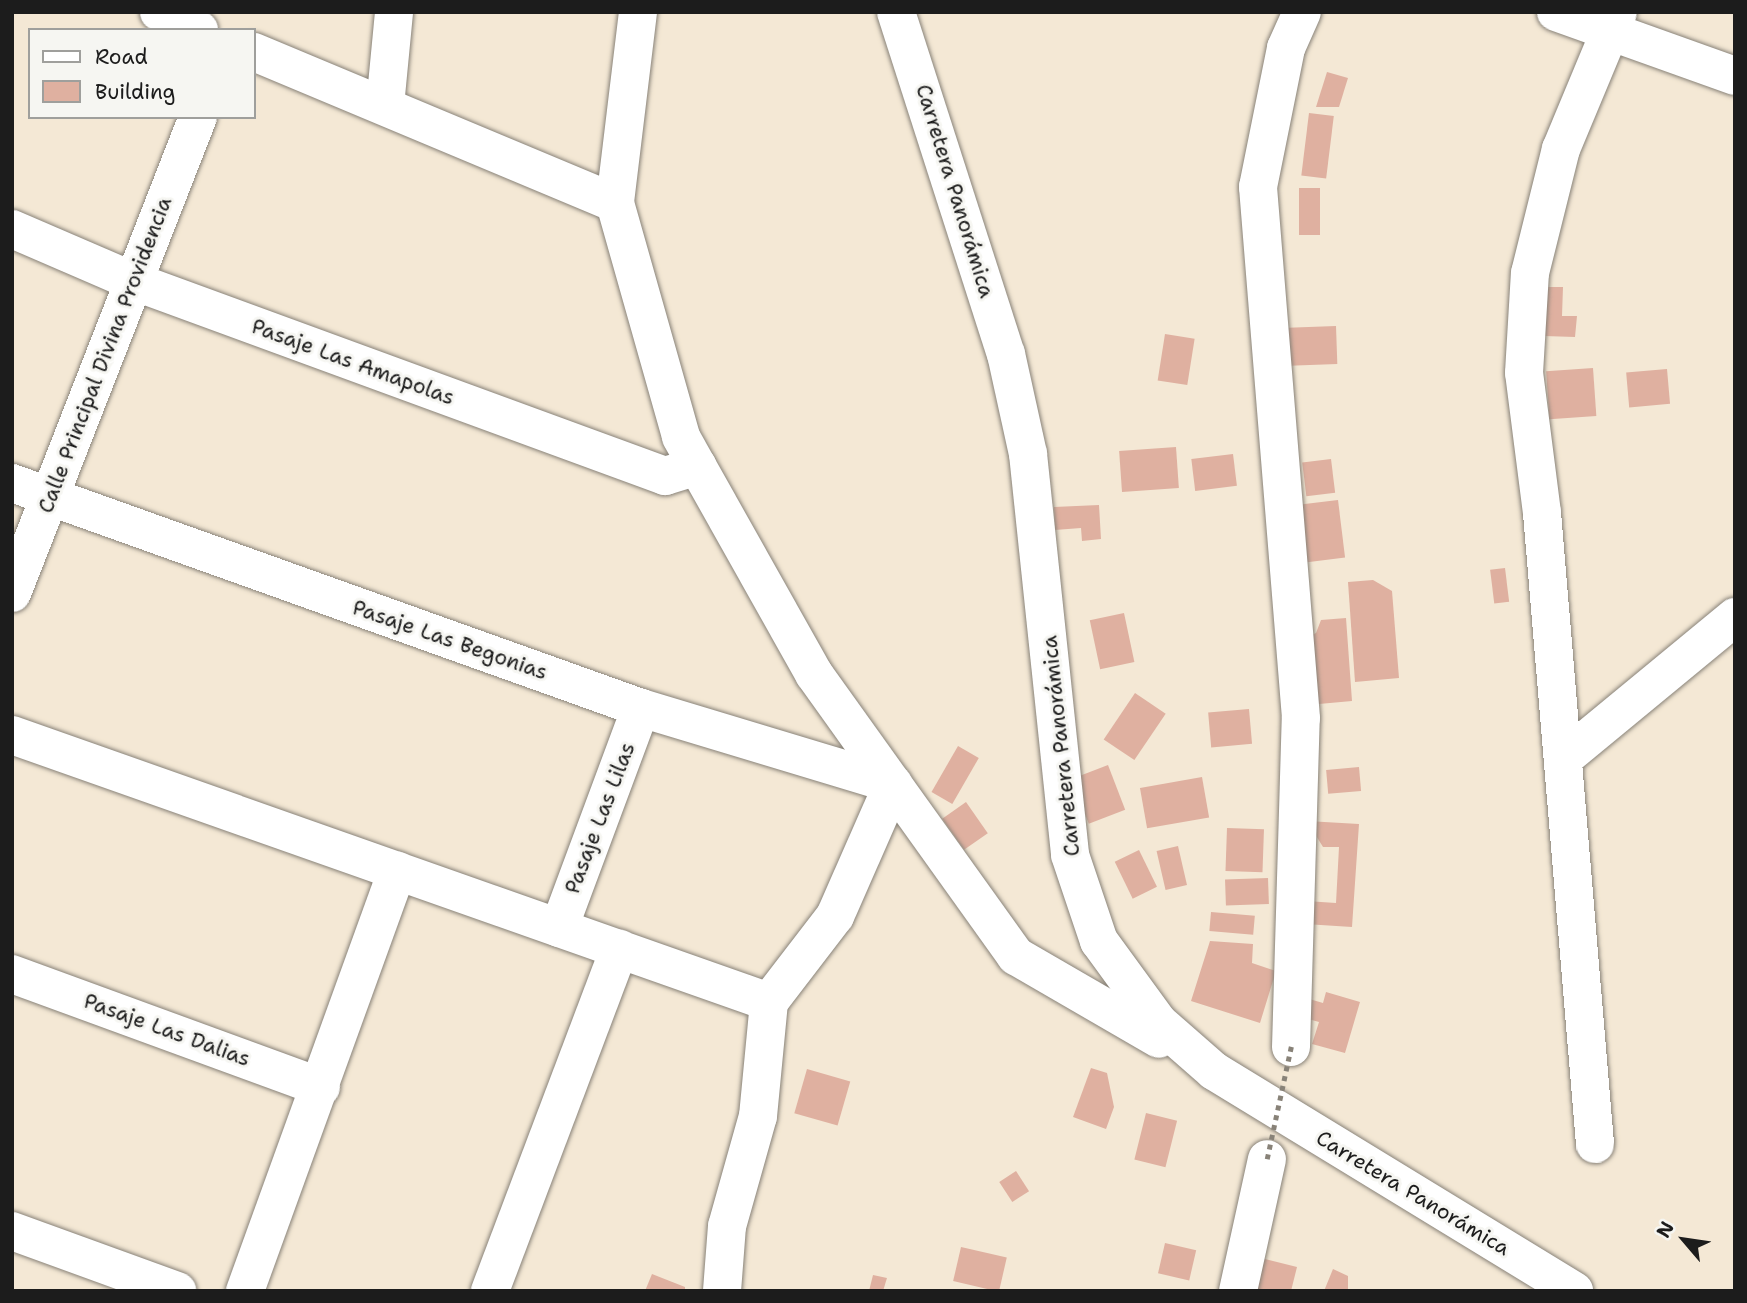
<!DOCTYPE html>
<html>
<head>
<meta charset="utf-8">
<style>
  body { margin:0 }
  #map { position:relative; width:1747px; height:1303px; overflow:hidden; background:#f4e8d5; font-family:"Shantell Sans",sans-serif }
  div>[style] { position:absolute }
  .building>* { inset:0; background:#dfb0a0; transform-origin:0 0 }
  .roads { filter:drop-shadow(0 0 2px #888278) drop-shadow(0 0 2px #888278) }
  .minor>* { height:38px; margin:-19px; padding:0 19px; transform-origin:19px; border-radius:19px; background:#fff }
  .path-bridge>* { height:4.5px; margin-top:-2.25px; transform-origin:0; background:repeating-linear-gradient(90deg,#888278 0 5px,transparent 0 10px) }
  span { translate:-50% -50%; white-space:nowrap; text-align:center; line-height:1.15; -webkit-text-stroke:6px #f6f6f2; paint-order:stroke }
  .street-label { font-size:21px; color:#1c1c1c }
  .frame { position:absolute; inset:0; border:14px solid #1c1c1c; pointer-events:none }
  .legend { position:absolute; left:28px; top:28px; width:228px; height:91px; box-sizing:border-box; background:#f6f6f2; border:2px solid #9f9f9c; margin:0; padding:9px 12px; list-style:none; font-size:21px; color:#1c1c1c }
  .legend li { display:flex; align-items:center; gap:14px; height:35px }
  .legend b { width:35px; border:2px solid #9f9f9c }
  .north { position:absolute; left:1649px; top:1205px; width:70px; height:70px; -webkit-text-stroke:5px #f6f6f2; paint-order:stroke; rotate:299deg; font-size:19px; font-weight:700; line-height:28px; text-align:center; color:#1c1c1c }
  .north::after { content:''; display:block; margin:auto; width:24px; height:32px; background:#1c1c1c; clip-path:polygon(50% 0,100% 100%,50% 72%,0 100%) }
</style>
</head>
<body>
<div id="map">
  <div class="building">
    <div style="clip-path:polygon(1327px 72px,1348px 78px,1339px 107px,1316px 107px)"></div>
    <div style="left:1309px;top:113px;width:25px;height:63px;rotate:7deg"></div>
    <div style="left:1299px;top:188px;width:21px;height:47px"></div>
    <div style="clip-path:polygon(1546px 287px,1563px 287px,1562px 316px,1577px 316px,1575px 337px,1544px 336px)"></div>
    <div style="left:1336px;top:326px;width:38px;height:48px;rotate:88deg"></div>
    <div style="left:1165px;top:334px;width:30px;height:47px;rotate:9deg"></div>
    <div style="left:1593px;top:368px;width:48px;height:47px;rotate:86deg"></div>
    <div style="left:1667px;top:369px;width:35px;height:41px;rotate:85deg"></div>
    <div style="left:1176px;top:447px;width:41px;height:57px;rotate:86deg"></div>
    <div style="left:1233px;top:454px;width:32px;height:42px;rotate:83deg"></div>
    <div style="left:1331px;top:459px;width:34px;height:29px;rotate:83deg"></div>
    <div style="left:1338px;top:500px;width:58px;height:44px;rotate:83deg"></div>
    <div style="clip-path:polygon(1099px 505px,1101px 539px,1082px 541px,1081px 528px,1055px 530px,1054px 507px)"></div>
    <div style="left:1505px;top:568px;width:34px;height:15px;rotate:83deg"></div>
    <div style="clip-path:polygon(1373px 580px,1392px 591px,1399px 678px,1355px 682px,1348px 582px)"></div>
    <div style="left:1124px;top:613px;width:50px;height:35px;rotate:78deg"></div>
    <div style="clip-path:polygon(1346px 618px,1352px 701px,1308px 705px,1303px 639px,1316px 633px,1321px 620px)"></div>
    <div style="left:1135px;top:693px;width:37px;height:56px;rotate:34deg"></div>
    <div style="left:1249px;top:709px;width:35px;height:41px;rotate:85deg"></div>
    <div style="left:958px;top:746px;width:24px;height:53px;rotate:30deg"></div>
    <div style="left:1108px;top:765px;width:48px;height:39px;rotate:69deg"></div>
    <div style="left:1359px;top:767px;width:24px;height:33px;rotate:85deg"></div>
    <div style="left:1202px;top:777px;width:41px;height:63px;rotate:80deg"></div>
    <div style="left:966px;top:802px;width:38px;height:29px;rotate:55deg"></div>
    <div style="clip-path:polygon(1307px 821px,1359px 824px,1352px 927px,1305px 924px,1306px 901px,1336px 903px,1339px 847px,1323px 847px)"></div>
    <div style="left:1227px;top:828px;width:37px;height:43px;rotate:2deg"></div>
    <div style="left:1178px;top:846px;width:40px;height:22px;rotate:77deg"></div>
    <div style="left:1139px;top:850px;width:41px;height:27px;rotate:64deg"></div>
    <div style="left:1268px;top:878px;width:26px;height:43px;rotate:88deg"></div>
    <div style="left:1211px;top:912px;width:44px;height:19px;rotate:5deg"></div>
    <div style="clip-path:polygon(1210px 941px,1253px 944px,1252px 963px,1276px 971px,1260px 1023px,1191px 1001px)"></div>
    <div style="clip-path:polygon(1326px 992px,1360px 1002px,1345px 1053px,1312px 1044px,1319px 1022px,1301px 1017px,1306px 998px,1323px 1003px)"></div>
    <div style="clip-path:polygon(1091px 1068px,1107px 1073px,1114px 1107px,1106px 1129px,1073px 1117px)"></div>
    <div style="left:807px;top:1069px;width:45px;height:46px;rotate:16deg"></div>
    <div style="left:1146px;top:1113px;width:32px;height:48px;rotate:14deg"></div>
    <div style="left:1016px;top:1171px;width:24px;height:20px;rotate:57deg"></div>
    <div style="left:1165px;top:1243px;width:32px;height:31px;rotate:13deg"></div>
    <div style="left:961px;top:1247px;width:47px;height:35px;rotate:13deg"></div>
    <div style="clip-path:polygon(1257px 1257px,1297px 1267px,1291px 1291px,1249px 1291px)"></div>
    <div style="clip-path:polygon(1333px 1269px,1348px 1276px,1348px 1291px,1324px 1291px)"></div>
    <div style="clip-path:polygon(652px 1274px,685px 1287px,685px 1291px,645px 1291px)"></div>
    <div style="clip-path:polygon(873px 1275px,887px 1278px,883px 1291px,869px 1291px)"></div>
  </div>
  <div class="roads">
    <div class="minor">
      <div style="left:159px;top:12px;width:44px;rotate:24.2deg"></div>
      <div style="left:638px;top:12px;width:192px;rotate:96.9deg"></div>
      <div style="left:615px;top:203px;width:243px;rotate:74.2deg"></div>
      <div style="left:681px;top:437px;width:272px;rotate:60.7deg"></div>
      <div style="left:814px;top:674px;width:347px;rotate:54.4deg"></div>
      <div style="left:1016px;top:956px;width:165px;rotate:30.1deg"></div>
      <div style="left:896px;top:12px;width:359px;rotate:72.2deg"></div>
      <div style="left:1006px;top:354px;width:102px;rotate:77.6deg"></div>
      <div style="left:1028px;top:454px;width:403px;rotate:84deg"></div>
      <div style="left:1070px;top:855px;width:91px;rotate:71.4deg"></div>
      <div style="left:1099px;top:941px;width:100px;rotate:53.9deg"></div>
      <div style="left:1158px;top:1022px;width:74px;rotate:41.2deg"></div>
      <div style="left:1214px;top:1071px;width:422px;rotate:31.4deg"></div>
      <div style="left:1556px;top:12px;width:190px;rotate:19.7deg"></div>
      <div style="left:254px;top:52px;width:391px;rotate:22.7deg"></div>
      <div style="left:385px;top:106px;width:94px;rotate:-84.5deg"></div>
      <div style="left:12px;top:229px;width:132px;rotate:23.3deg"></div>
      <div style="left:133px;top:281px;width:567px;rotate:20.13deg"></div>
      <div style="left:665px;top:476px;width:34px;rotate:-17deg"></div>
      <div style="left:12px;top:483px;width:668px;rotate:19.68deg"></div>
      <div style="left:641px;top:708px;width:263px;rotate:16.8deg"></div>
      <div style="left:893px;top:784px;width:144px;rotate:113.7deg"></div>
      <div style="left:835px;top:916px;width:108px;rotate:127.5deg"></div>
      <div style="left:769px;top:1002px;width:115px;rotate:95.5deg"></div>
      <div style="left:758px;top:1116px;width:114px;rotate:105.7deg"></div>
      <div style="left:727px;top:1226px;width:65px;rotate:94.4deg"></div>
      <div style="left:12px;top:593px;width:511px;rotate:-68.66deg"></div>
      <div style="left:12px;top:735px;width:803px;rotate:19.43deg"></div>
      <div style="left:1564px;top:758px;width:222px;rotate:-39.5deg"></div>
      <div style="left:559px;top:928px;width:235px;rotate:-69.6deg"></div>
      <div style="left:12px;top:974px;width:329px;rotate:20.1deg"></div>
      <div style="left:1291px;top:1047px;width:329px;rotate:-88.3deg"></div>
      <div style="left:1301px;top:718px;width:533px;rotate:-94.63deg"></div>
      <div style="left:1258px;top:187px;width:142px;rotate:-78.6deg"></div>
      <div style="left:1286px;top:48px;width:39px;rotate:-66deg"></div>
      <div style="left:1595px;top:1144px;width:633px;rotate:-94.8deg"></div>
      <div style="left:1542px;top:513px;width:141px;rotate:-97.3deg"></div>
      <div style="left:1524px;top:373px;width:100px;rotate:-86.6deg"></div>
      <div style="left:1530px;top:273px;width:128px;rotate:-76deg"></div>
      <div style="left:1561px;top:149px;width:148px;rotate:-67.4deg"></div>
      <div style="left:12px;top:1231px;width:176px;rotate:20deg"></div>
      <div style="left:245px;top:1291px;width:447px;rotate:-70.1deg"></div>
      <div style="left:490px;top:1291px;width:366px;rotate:-69.3deg"></div>
      <div style="left:1238px;top:1291px;width:135px;rotate:-77.6deg"></div>
    </div>
  </div>
  <div class="path-bridge">
    <div style="left:1267px;top:1159px;width:115px;rotate:-77.9deg"></div>
  </div>
  <div class="street-label">
    <span style="left:955px;top:191px;rotate:73deg">Carretera Panorámica</span>
    <span style="left:105px;top:355px;rotate:-69deg">Calle Principal Divina Providencia</span>
    <span style="left:353px;top:362px;rotate:20deg">Pasaje Las Amapolas</span>
    <span style="left:450px;top:640px;rotate:19deg">Pasaje Las Begonias</span>
    <span style="left:1061px;top:746px;rotate:-96deg">Carretera Panorámica</span>
    <span style="left:600px;top:818px;rotate:-69deg">Pasaje Las Lilas</span>
    <span style="left:167px;top:1030px;rotate:20deg">Pasaje Las Dalias</span>
    <span style="left:1413px;top:1193px;rotate:31deg">Carretera Panorámica</span>
  </div>
  <div class="frame"></div>
  <ul class="legend">
  <li><b style="height:9px;background:#fff"></b>Road</li>
  <li><b style="height:19px;background:#dfb0a0"></b>Building</li>
  </ul>
  <div class="north">N</div>
</div>
</body>
</html>
